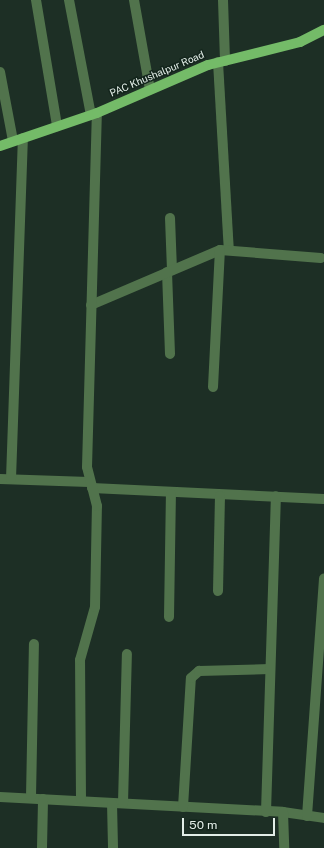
<!DOCTYPE html>
<html>
<head>
<meta charset="utf-8">
<style>
  body { margin:0 }
  #map { position:relative; width:324px; height:848px; overflow:hidden; background:#1d2f25; font-family:"Public Sans",sans-serif }
  div>[style] { position:absolute }
  .minor>* { height:10px; margin:-5px; padding:0 5px; transform-origin:5px; border-radius:5px; background:#51734c }
  .major>* { height:10px; margin:-5px; padding:0 5px; transform-origin:5px; border-radius:5px; background:#74bb68 }
  span { translate:-50% -50%; white-space:nowrap; text-align:center; line-height:1.15; -webkit-text-stroke:3px #13251c; paint-order:stroke }
  .street-label { font-size:10px; color:#e3eee8 }
  .scale { position:absolute; left:182px; top:818px; width:93px; height:18px; box-sizing:border-box; border:2px solid #e3eee8; border-top:0; padding-left:5px; font-size:12px; line-height:14px; white-space:nowrap; color:#e3eee8; -webkit-text-stroke:3px #13251c; paint-order:stroke }
</style>
</head>
<body>
<div id="map">
  <div class="minor">
    <div style="left:36px;top:0;width:128px;rotate:80.5deg"></div>
    <div style="left:69px;top:0;width:117px;rotate:79.2deg"></div>
    <div style="left:134px;top:0;width:91px;rotate:79.9deg"></div>
    <div style="left:223px;top:0;width:61px;rotate:88.1deg"></div>
    <div style="left:218px;top:62px;width:188px;rotate:86.7deg"></div>
    <div style="left:0;top:72px;width:70px;rotate:79.3deg"></div>
    <div style="left:170px;top:218px;width:52px;rotate:87.8deg"></div>
    <div style="left:167px;top:272px;width:82px;rotate:87.9deg"></div>
    <div style="left:91px;top:305px;width:140px;rotate:-23.1deg"></div>
    <div style="left:220px;top:250px;width:101px;rotate:4.5deg"></div>
    <div style="left:213px;top:387px;width:137px;rotate:-87.1deg"></div>
    <div style="left:0;top:479px;width:89px;rotate:1.9deg"></div>
    <div style="left:11px;top:479px;width:341px;rotate:-88deg"></div>
    <div style="left:92px;top:488px;width:232px;rotate:2.7deg"></div>
    <div style="left:218px;top:591px;width:95px;rotate:-88.8deg"></div>
    <div style="left:169px;top:617px;width:123px;rotate:-89.1deg"></div>
    <div style="left:0;top:797px;width:283px;rotate:3deg"></div>
    <div style="left:283px;top:812px;width:41px;rotate:8.3deg"></div>
    <div style="left:31px;top:797px;width:153px;rotate:-88.9deg"></div>
    <div style="left:81px;top:799px;width:139px;rotate:-90.4deg"></div>
    <div style="left:80px;top:660px;width:55px;rotate:-74.2deg"></div>
    <div style="left:95px;top:607px;width:101px;rotate:-88.9deg"></div>
    <div style="left:97px;top:506px;width:40px;rotate:-104.4deg"></div>
    <div style="left:87px;top:467px;width:354px;rotate:-88.4deg"></div>
    <div style="left:112px;top:803px;width:45px;rotate:88.7deg"></div>
    <div style="left:123px;top:803px;width:149px;rotate:-88.5deg"></div>
    <div style="left:183px;top:807px;width:129px;rotate:-86.5deg"></div>
    <div style="left:191px;top:678px;width:11px;rotate:-41deg"></div>
    <div style="left:199px;top:671px;width:71px;rotate:-1.6deg"></div>
    <div style="left:266px;top:812px;width:316px;rotate:-88.2deg"></div>
    <div style="left:283px;top:812px;width:36px;rotate:88deg"></div>
    <div style="left:307px;top:816px;width:238px;rotate:-85.9deg"></div>
    <div style="left:42px;top:848px;width:49px;rotate:-88.8deg"></div>
  </div>
  <div class="major">
    <div style="left:0;top:146px;width:102px;rotate:-18.8deg"></div>
    <div style="left:97px;top:113px;width:121px;rotate:-23.4deg"></div>
    <div style="left:208px;top:65px;width:95px;rotate:-14deg"></div>
    <div style="left:300px;top:42px;width:27px;rotate:-27deg"></div>
  </div>
  <div class="street-label">
    <span style="left:157px;top:74px;rotate:-23deg">PAC Khushalpur Road</span>
  </div>
  <div class="scale">50 m</div>
</div>
</body>
</html>
